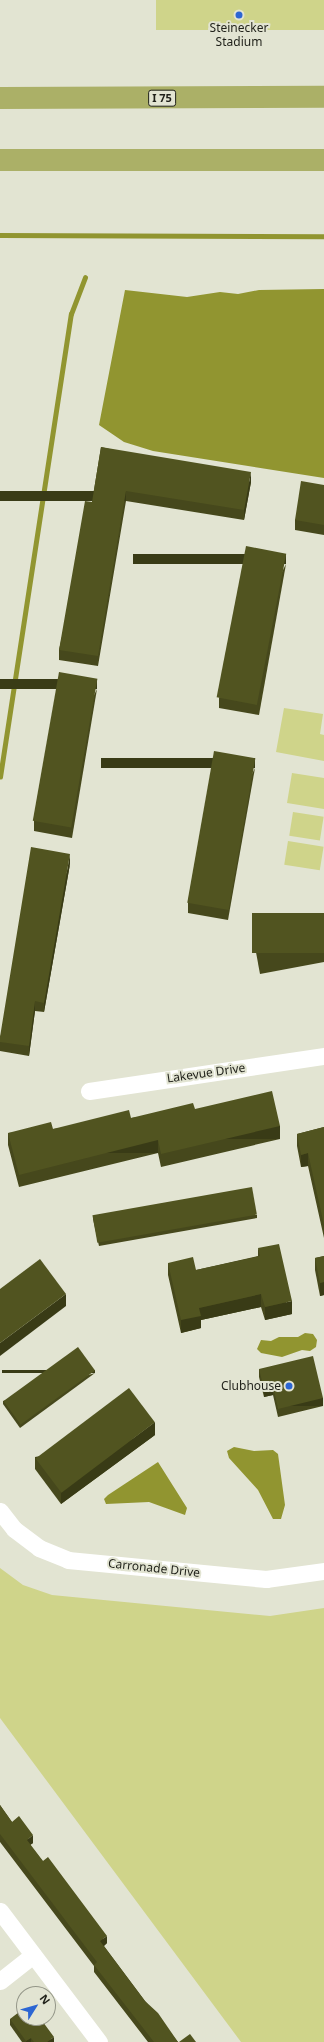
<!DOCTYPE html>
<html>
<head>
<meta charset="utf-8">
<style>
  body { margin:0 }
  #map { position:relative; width:324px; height:2042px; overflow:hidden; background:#e2e4d2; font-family:"Noto Sans",sans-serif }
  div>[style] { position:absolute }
  .green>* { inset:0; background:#cfd48a; transform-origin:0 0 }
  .water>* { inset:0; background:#919530 }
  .stream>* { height:4.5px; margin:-2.25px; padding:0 2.25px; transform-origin:2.25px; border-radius:2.25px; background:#919530 }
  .street>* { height:17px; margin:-8.5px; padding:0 8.5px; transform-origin:8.5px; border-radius:8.5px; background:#fff }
  .highway>* { height:22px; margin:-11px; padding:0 11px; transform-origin:11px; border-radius:11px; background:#abb067 }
  .wall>* { inset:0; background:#46481c }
  .shaded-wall>* { inset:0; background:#393b16; transform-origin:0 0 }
  .building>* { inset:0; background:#515420; transform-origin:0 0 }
  .dots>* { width:11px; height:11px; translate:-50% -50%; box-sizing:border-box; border:2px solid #e2e4d2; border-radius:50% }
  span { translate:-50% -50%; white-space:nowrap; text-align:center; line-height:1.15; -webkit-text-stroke:4px #e2e4d2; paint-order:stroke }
  .shield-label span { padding:1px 3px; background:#e2e4d2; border:1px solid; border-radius:3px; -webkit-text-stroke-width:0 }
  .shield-label { font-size:11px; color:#1f2019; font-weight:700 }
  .poi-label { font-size:12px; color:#1f2019 }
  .right { translate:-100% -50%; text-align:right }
  .street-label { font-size:12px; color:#1f2019 }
  .north { position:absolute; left:16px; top:1986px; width:40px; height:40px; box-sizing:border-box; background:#e2e4d2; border:1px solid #949688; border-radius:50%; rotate:53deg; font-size:11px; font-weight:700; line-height:16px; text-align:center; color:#1f2019 }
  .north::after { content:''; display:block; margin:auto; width:14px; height:18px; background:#2c66d3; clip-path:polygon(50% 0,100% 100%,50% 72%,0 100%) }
</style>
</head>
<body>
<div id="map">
  <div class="green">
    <div style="left:156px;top:0;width:168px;height:30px"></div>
    <div style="clip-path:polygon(284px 708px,323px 714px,320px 734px,324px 735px,324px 761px,276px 752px)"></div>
    <div style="clip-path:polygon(292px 773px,324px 778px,324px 809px,287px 803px)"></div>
    <div style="left:293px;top:812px;width:31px;height:24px;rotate:9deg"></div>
    <div style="left:288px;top:841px;width:36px;height:24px;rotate:9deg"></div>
    <div style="clip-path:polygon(0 1568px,23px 1585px,52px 1595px,270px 1616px,324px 1608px,324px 2042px,241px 2042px,0 1718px)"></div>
  </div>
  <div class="water">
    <div style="clip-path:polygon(324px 289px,324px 478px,153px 451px,124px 442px,99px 425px,125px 290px,187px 297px,220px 292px,238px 294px,259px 290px)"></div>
    <div style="clip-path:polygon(305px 1333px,313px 1334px,317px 1340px,316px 1347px,310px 1351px,302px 1350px,282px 1357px,261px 1353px,257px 1349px,261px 1340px,271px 1341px,279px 1337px,298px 1337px)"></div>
    <div style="clip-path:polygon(234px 1447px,254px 1451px,273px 1450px,278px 1454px,285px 1505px,281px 1519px,273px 1519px,258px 1490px,229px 1458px,227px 1451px)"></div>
    <div style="clip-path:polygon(158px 1462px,187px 1508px,185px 1515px,149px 1502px,106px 1504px,104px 1499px,108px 1495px)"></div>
  </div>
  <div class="stream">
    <div style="left:0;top:235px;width:324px;rotate:0.2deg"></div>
    <div style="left:0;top:777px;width:468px;rotate:-81.3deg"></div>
    <div style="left:71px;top:314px;width:39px;rotate:-69deg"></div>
  </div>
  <div class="street">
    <div style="left:89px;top:1091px;width:238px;rotate:-8.5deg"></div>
    <div style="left:0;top:1511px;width:23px;rotate:52deg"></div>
    <div style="left:14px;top:1529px;width:31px;rotate:37deg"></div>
    <div style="left:39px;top:1548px;width:31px;rotate:22deg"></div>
    <div style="left:68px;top:1560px;width:199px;rotate:5.5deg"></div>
    <div style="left:266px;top:1579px;width:59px;rotate:-7.9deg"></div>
    <div style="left:0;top:1911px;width:164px;rotate:52.9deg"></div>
    <div style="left:0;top:1981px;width:42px;rotate:-38.2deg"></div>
  </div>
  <div class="highway">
    <div style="left:0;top:98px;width:324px;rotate:-0.2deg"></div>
    <div style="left:0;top:160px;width:324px"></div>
  </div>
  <div class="wall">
    <div style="clip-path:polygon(101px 447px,251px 482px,244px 520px,126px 501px,98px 666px,59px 660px,59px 650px,92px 502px)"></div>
    <div style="clip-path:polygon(324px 485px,324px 535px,295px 530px,295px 520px)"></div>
    <div style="clip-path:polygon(286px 564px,259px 715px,219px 708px,219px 698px)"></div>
    <div style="clip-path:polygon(97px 689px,72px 838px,34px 831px,34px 821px)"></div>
    <div style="clip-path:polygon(255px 768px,228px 920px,188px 913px,188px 903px)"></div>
    <div style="clip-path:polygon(70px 864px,44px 1012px,35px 1011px,29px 1056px,0 1051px,0 1037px)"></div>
    <div style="clip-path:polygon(324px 913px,324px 962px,260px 974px,253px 936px,253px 926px)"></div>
    <div style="clip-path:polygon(195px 1109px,280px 1139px,161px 1167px,158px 1153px,19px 1187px,8px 1145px,8px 1133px,53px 1129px)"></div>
    <div style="clip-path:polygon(324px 1127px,324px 1238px,308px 1166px,301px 1167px,297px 1146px,297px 1134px)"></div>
    <div style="clip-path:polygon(257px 1215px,257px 1218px,99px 1246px,93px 1219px,93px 1216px)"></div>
    <div style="clip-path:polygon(258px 1248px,292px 1314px,265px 1320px,261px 1307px,201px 1320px,201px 1328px,181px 1333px,168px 1275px,168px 1263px,196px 1270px,258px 1256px)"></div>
    <div style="clip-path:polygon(324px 1256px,324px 1295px,320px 1296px,315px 1270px,315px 1258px)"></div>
    <div style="clip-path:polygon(259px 1369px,323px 1406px,278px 1417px,273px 1395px,264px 1397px,259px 1377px)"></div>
    <div style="clip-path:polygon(95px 1373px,20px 1428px,3px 1404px,3px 1401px)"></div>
    <div style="clip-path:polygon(155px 1435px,61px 1504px,35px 1469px,35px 1457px)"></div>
    <div style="clip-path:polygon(0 1805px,12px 1822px,33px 1843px,30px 1845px,107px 1943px,104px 1946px,145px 2001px,178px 2042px,148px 2042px,94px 1972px,94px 1966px,0 1842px)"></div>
    <div style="clip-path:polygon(24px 2018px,54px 2042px,22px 2042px,10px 2025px,10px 2019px)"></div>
  </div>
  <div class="shaded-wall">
    <div style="clip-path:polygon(251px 472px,251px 482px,244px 520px,244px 510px)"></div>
    <div style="left:126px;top:491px;width:10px;height:167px;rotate:90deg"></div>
    <div style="left:286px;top:554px;width:10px;height:153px;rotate:90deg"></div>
    <div style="left:97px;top:679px;width:10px;height:151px;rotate:90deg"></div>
    <div style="left:255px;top:758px;width:10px;height:154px;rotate:90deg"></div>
    <div style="clip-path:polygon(70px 854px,70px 864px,44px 1012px,44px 1003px)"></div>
    <div style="clip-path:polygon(35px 1001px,35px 1011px,29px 1056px,29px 1046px)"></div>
    <div style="left:280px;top:1126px;width:13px;height:122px;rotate:90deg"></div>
    <div style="left:158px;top:1140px;width:13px;height:143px;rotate:90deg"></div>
    <div style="clip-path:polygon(308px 1153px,308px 1166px,301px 1167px,301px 1155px)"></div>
    <div style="clip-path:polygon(324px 1282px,324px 1295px,320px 1296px,320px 1283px)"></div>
    <div style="clip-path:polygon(66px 1294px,66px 1306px,0 1356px,0 1343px)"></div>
    <div style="clip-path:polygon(261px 1294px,261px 1307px,201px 1320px,201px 1328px,181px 1333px,181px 1320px,199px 1308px)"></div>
    <div style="clip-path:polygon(292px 1301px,292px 1314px,265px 1320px,265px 1307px)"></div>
    <div style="left:95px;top:1370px;width:3px;height:93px;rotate:90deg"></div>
    <div style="clip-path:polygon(273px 1386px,273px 1395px,264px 1397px,264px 1389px)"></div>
    <div style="left:323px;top:1398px;width:8px;height:46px;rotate:90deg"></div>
    <div style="clip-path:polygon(155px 1422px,155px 1435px,61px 1504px,61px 1492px)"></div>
    <div style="clip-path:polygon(33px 1835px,33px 1843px,27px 1847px,27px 1840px)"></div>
    <div style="clip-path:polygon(107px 1936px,107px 1943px,100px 1949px,100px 1941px)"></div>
    <div style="clip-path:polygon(54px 2037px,54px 2042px,47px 2042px)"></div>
    <div style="clip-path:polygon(31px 2038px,31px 2042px,26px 2042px,26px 2041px)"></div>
  </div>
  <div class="building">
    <div style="clip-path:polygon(101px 447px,251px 472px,244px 510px,126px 491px,98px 656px,59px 650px,85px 501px,92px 502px)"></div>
    <div style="clip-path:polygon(301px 481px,324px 485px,324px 525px,295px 520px)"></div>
    <div style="left:246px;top:546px;width:41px;height:154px;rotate:11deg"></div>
    <div style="left:59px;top:672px;width:39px;height:151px;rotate:10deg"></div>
    <div style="left:214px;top:751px;width:42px;height:154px;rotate:10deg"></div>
    <div style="clip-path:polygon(31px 847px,70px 854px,44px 1003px,35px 1001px,29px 1046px,0 1042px,0 1037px)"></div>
    <div style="left:324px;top:913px;width:40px;height:72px;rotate:90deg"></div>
    <div style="clip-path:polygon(272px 1091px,280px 1126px,161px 1154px,158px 1140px,19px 1175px,8px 1133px,51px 1122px,53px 1129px,129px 1110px,131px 1118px,193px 1103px,195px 1109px)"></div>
    <div style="clip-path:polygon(324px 1127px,324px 1225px,308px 1153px,301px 1155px,297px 1134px)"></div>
    <div style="left:252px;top:1187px;width:28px;height:162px;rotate:80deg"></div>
    <div style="clip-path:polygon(279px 1244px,292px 1301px,265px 1307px,261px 1294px,199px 1308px,201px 1316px,181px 1320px,168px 1263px,193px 1257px,196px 1270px,260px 1256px,258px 1248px)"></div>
    <div style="clip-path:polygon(324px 1256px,324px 1282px,320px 1283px,315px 1258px)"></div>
    <div style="clip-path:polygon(40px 1259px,66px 1294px,0 1343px,0 1289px)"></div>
    <div style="left:78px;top:1347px;width:29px;height:92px;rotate:54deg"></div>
    <div style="clip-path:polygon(313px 1356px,323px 1398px,278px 1409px,273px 1386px,264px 1389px,259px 1369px)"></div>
    <div style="left:129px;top:1388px;width:43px;height:117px;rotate:53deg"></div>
    <div style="clip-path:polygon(0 1805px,12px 1822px,19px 1816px,33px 1835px,27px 1840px,43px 1861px,48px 1857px,107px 1936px,100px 1941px,145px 2001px,158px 2013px,178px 2042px,154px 2042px,94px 1965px,97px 1962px,0 1834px)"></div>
    <div style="clip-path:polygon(23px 2009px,24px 2010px,24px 2018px,40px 2018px,54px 2037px,47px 2042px,34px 2042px,31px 2038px,26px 2041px,10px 2019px)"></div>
    <div style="clip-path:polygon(190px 2034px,196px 2042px,179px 2042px)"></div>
  </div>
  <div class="dots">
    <div style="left:239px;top:15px;background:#2c66d3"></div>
    <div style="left:289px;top:1386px;background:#2c66d3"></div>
  </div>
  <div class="shield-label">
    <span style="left:162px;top:98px">I 75</span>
  </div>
  <div class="poi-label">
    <span style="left:239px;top:35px">Steinecker<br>Stadium</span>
    <span class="right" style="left:281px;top:1386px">Clubhouse</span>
  </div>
  <div class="street-label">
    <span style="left:206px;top:1073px;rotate:-8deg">Lakevue Drive</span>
    <span style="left:154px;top:1568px;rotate:6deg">Carronade Drive</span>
  </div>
  <div class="north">N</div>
</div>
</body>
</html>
